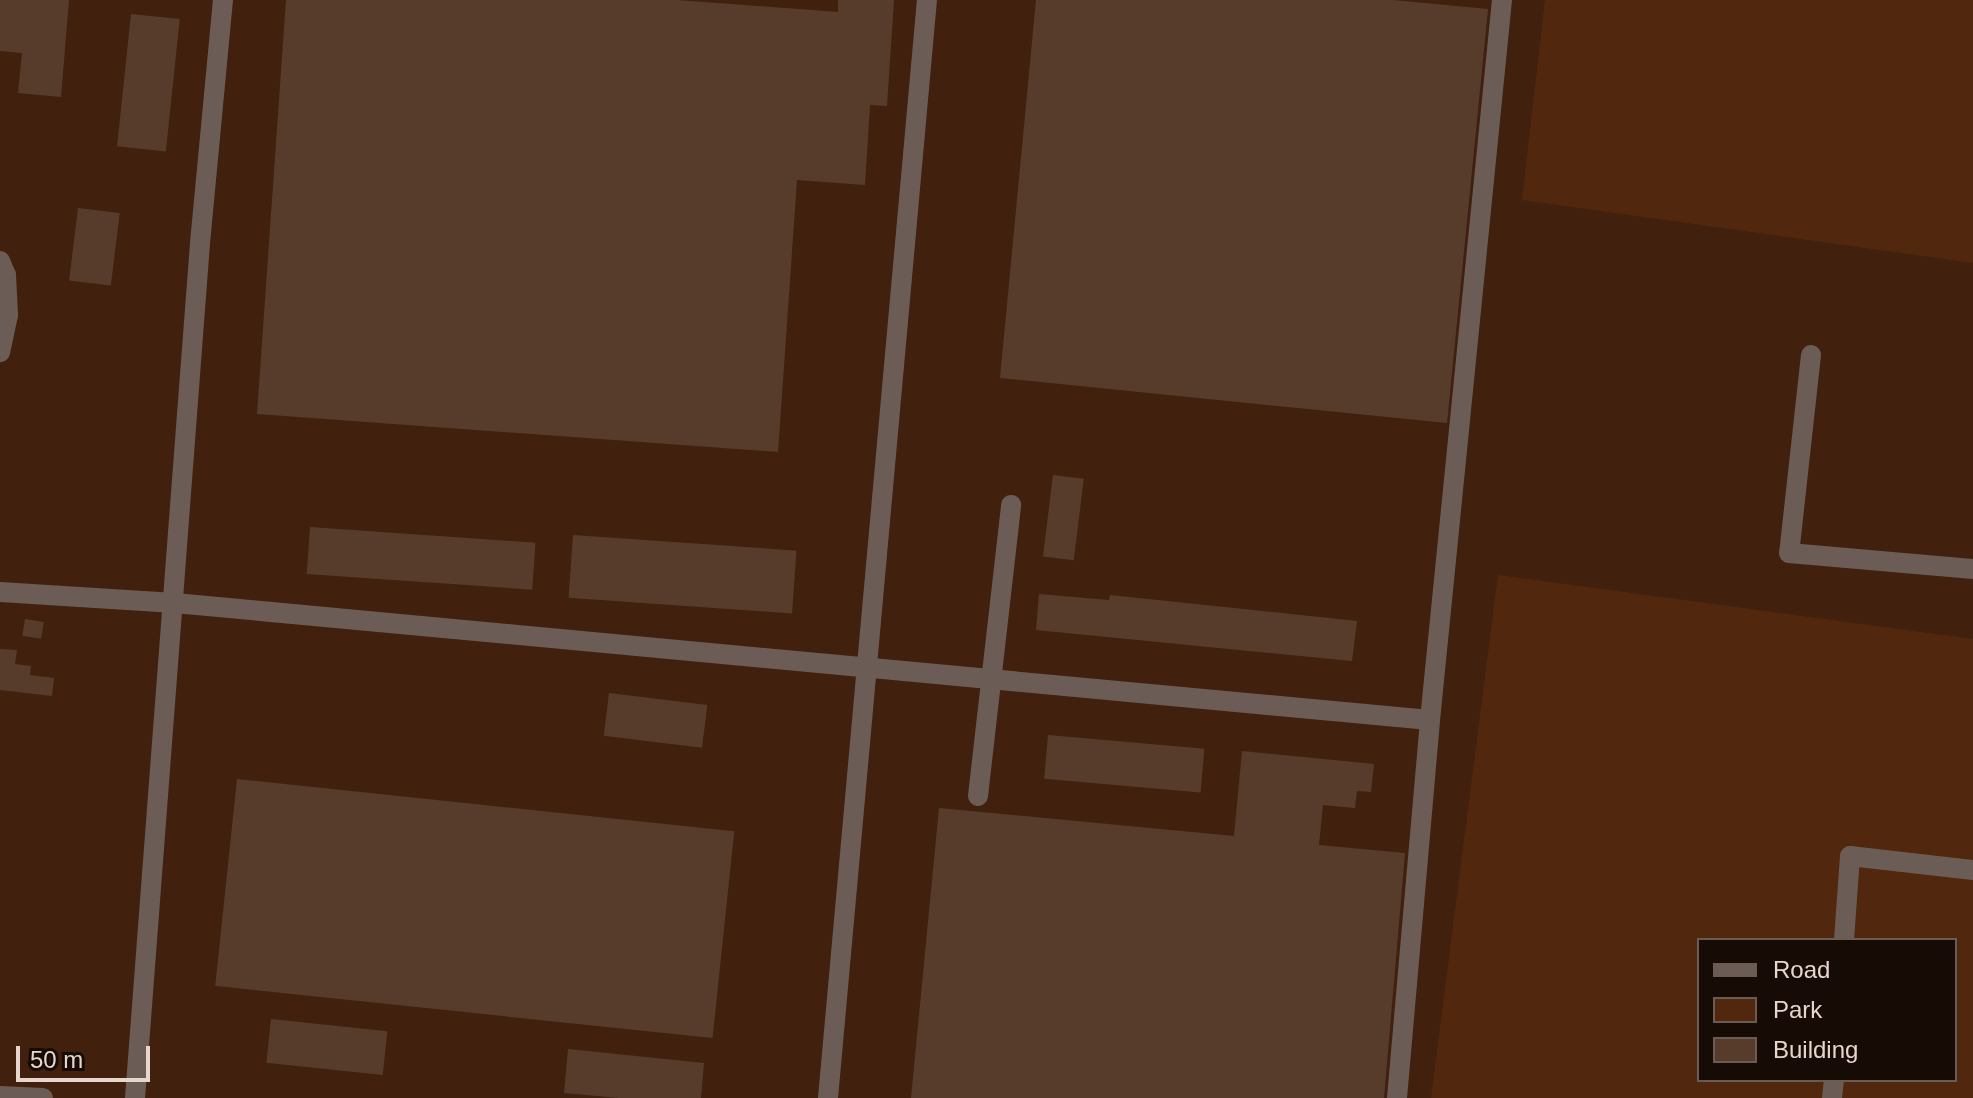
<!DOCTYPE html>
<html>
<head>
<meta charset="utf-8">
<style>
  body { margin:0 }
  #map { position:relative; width:1973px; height:1098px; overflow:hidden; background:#371e0e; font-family:Arial,sans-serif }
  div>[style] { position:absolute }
  .built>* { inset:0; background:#41210e }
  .green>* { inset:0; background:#51280d }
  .building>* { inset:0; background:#573c2c; transform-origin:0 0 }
  .minor>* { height:20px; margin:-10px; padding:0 10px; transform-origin:10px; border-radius:10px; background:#6b5d56 }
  span { translate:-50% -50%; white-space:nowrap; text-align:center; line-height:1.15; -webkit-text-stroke:7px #160b05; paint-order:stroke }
  .legend { position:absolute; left:1697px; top:938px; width:260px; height:144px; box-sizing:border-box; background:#160b05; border:2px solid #6a5c55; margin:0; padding:10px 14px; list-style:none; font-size:24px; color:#e7d6cc }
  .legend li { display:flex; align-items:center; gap:16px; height:40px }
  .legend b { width:40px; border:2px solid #6a5c55 }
  .scale { position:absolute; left:16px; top:1046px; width:134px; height:36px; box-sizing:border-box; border:4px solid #e7d6cc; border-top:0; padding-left:10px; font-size:24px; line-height:28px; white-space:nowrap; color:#e7d6cc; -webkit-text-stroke:6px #160b05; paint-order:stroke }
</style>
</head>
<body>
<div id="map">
  <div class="built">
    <div style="clip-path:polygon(evenodd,0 0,1973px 0,1973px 1098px,0 1098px,0 0,1699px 940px,1955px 940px,1955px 1080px,1699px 1080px,1699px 940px)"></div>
  </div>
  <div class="green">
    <div style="clip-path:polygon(1545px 0,1973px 0,1973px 263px,1522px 200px)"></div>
    <div style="clip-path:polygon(evenodd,1498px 575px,1973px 639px,1973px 1098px,1431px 1098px,1498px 575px,1699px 940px,1955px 940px,1955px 1080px,1699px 1080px,1699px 940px)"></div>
  </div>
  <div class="building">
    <div style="clip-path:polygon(0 0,69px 0,61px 97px,18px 93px,22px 53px,0 51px)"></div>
    <div style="clip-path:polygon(286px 0,677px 0,838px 12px,838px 0,894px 0,887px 106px,870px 105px,865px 185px,797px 180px,778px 452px,257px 414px)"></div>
    <div style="clip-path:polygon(1036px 0,1393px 0,1488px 9px,1447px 423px,1000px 378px)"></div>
    <div style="left:131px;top:14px;width:49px;height:133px;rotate:6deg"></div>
    <div style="left:78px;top:208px;width:42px;height:73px;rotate:7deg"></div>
    <div style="left:1053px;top:475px;width:31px;height:82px;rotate:7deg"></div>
    <div style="left:310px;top:527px;width:226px;height:47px;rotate:4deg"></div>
    <div style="left:573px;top:535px;width:224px;height:63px;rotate:4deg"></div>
    <div style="clip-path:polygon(1039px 594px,1109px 600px,1110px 595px,1357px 621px,1352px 661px,1036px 630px)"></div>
    <div style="left:25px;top:619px;width:19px;height:17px;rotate:9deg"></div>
    <div style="clip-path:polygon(0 649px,17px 650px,15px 664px,31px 666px,30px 675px,54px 678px,52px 696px,0 690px)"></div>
    <div style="left:609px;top:693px;width:99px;height:43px;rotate:7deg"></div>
    <div style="left:1048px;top:735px;width:157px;height:44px;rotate:5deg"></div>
    <div style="clip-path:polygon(1242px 751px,1374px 764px,1371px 792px,1357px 791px,1355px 808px,1323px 805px,1319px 845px,1405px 853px,1384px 1098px,911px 1098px,939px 808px,1234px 836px)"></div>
    <div style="left:237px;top:779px;width:500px;height:208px;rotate:6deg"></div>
    <div style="left:271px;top:1019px;width:117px;height:44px;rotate:6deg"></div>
    <div style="clip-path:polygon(568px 1049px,704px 1063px,701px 1098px,619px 1098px,564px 1093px)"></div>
  </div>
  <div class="minor">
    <div style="left:0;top:261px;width:15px;rotate:67deg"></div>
    <div style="left:6px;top:275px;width:40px;rotate:87.1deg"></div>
    <div style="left:8px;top:315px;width:38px;rotate:102deg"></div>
    <div style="left:1811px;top:355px;width:199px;rotate:96.3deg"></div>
    <div style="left:1789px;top:553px;width:185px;rotate:5deg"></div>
    <div style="left:0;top:592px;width:175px;rotate:3.6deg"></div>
    <div style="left:175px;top:603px;width:1260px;rotate:5.33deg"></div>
    <div style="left:978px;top:796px;width:293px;rotate:-83.5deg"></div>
    <div style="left:1844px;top:940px;width:84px;rotate:-85.9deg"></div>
    <div style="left:1850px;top:856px;width:124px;rotate:6.5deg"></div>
    <div style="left:0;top:1096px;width:43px;rotate:2.7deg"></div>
    <div style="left:135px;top:1098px;width:857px;rotate:-85.65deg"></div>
    <div style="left:200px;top:243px;width:244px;rotate:-84.6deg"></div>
    <div style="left:828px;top:1098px;width:1102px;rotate:-84.85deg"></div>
    <div style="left:1397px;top:1098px;width:379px;rotate:-85deg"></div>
    <div style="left:1430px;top:720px;width:724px;rotate:-84.29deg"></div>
    <div style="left:1832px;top:1098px;width:18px;rotate:-84deg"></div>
  </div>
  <ul class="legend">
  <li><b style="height:10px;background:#6b5d56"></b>Road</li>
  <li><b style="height:22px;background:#51280d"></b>Park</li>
  <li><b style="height:22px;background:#573c2c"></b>Building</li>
  </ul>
  <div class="scale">50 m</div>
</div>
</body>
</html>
